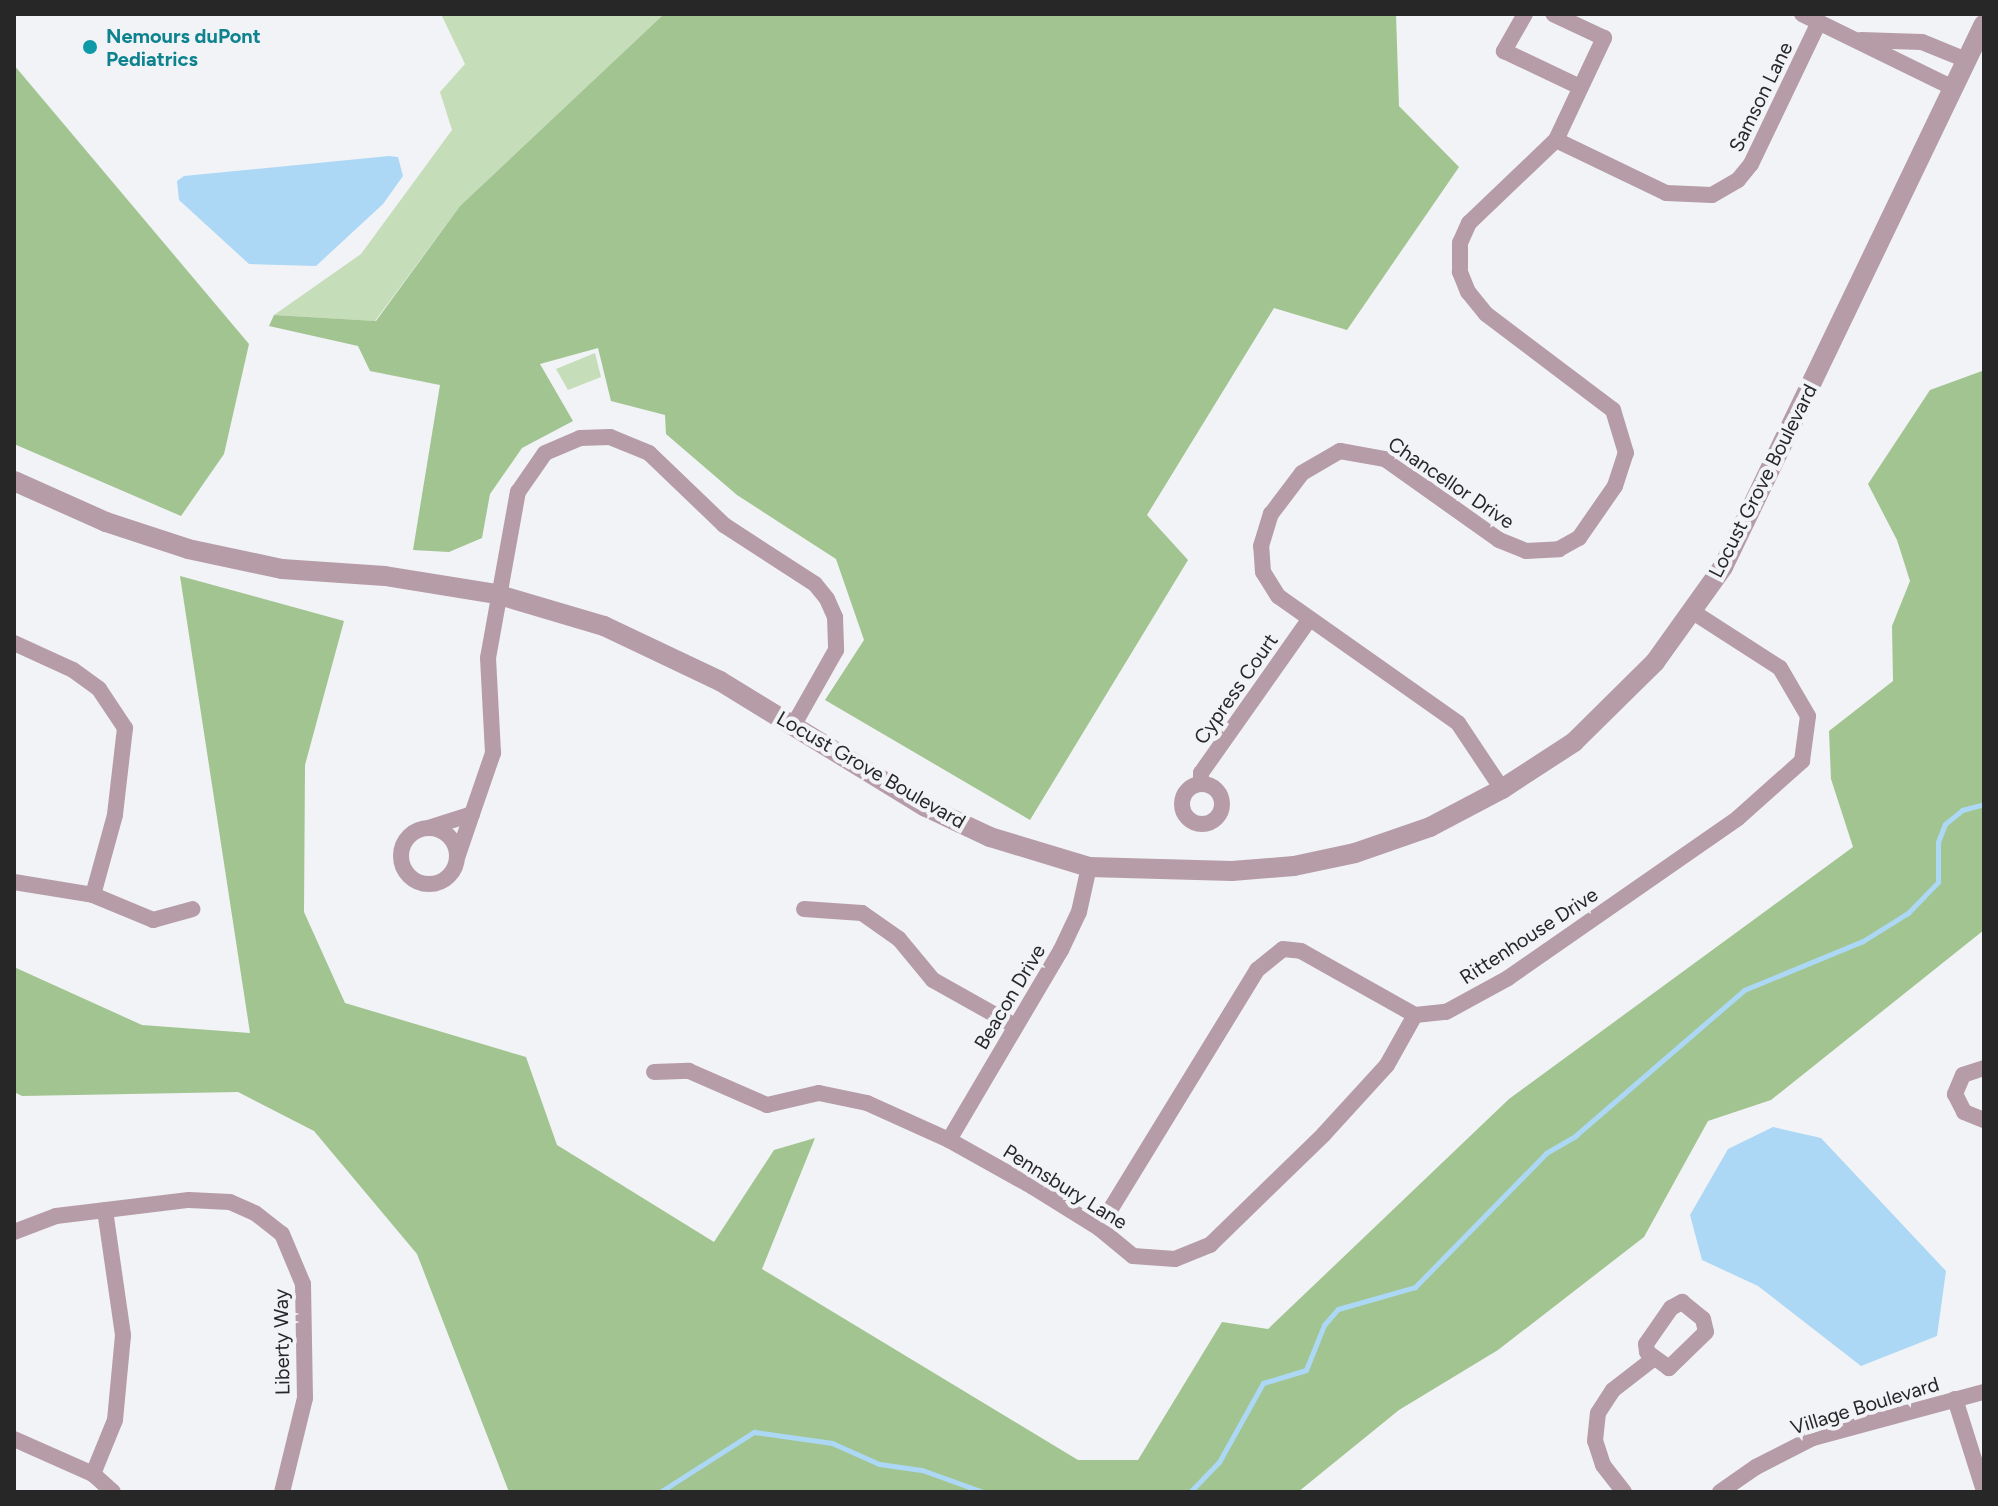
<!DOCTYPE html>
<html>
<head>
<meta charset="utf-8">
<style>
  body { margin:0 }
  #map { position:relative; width:1998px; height:1506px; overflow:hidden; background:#f1f3f6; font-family:Figtree,sans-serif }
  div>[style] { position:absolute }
  .green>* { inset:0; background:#c5ddb9 }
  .forest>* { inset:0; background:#a2c491 }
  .water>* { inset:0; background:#acd8f6 }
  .stream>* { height:5px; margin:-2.5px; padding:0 2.5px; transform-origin:2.5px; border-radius:2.5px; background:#acd8f6 }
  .minor>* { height:16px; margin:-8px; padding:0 8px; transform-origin:8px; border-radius:8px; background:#b69ca7 }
  .minor>.ring { margin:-8px; padding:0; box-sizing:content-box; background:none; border:16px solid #b69ca7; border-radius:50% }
  .tertiary>* { height:20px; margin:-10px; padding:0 10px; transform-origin:10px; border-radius:10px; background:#b69ca7 }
  .dots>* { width:22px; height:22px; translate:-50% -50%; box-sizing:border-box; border:4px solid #f1f3f6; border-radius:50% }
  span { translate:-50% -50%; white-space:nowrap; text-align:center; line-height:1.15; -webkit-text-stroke:8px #f1f3f6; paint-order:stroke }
  .culture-label { font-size:20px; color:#0d838f; font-weight:700 }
  .left { translate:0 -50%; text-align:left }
  .street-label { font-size:20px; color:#272728 }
  .frame { position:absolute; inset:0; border:16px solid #272728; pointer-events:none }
</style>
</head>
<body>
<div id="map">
  <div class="green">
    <div style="clip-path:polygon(441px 14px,664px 14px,460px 206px,375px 321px,274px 315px,361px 254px,452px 130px,440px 92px,465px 64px)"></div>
    <div style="clip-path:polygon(595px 353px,601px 377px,568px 390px,556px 369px)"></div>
  </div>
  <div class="forest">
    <div style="clip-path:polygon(664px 14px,1396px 14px,1399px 106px,1459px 167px,1347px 330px,1274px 308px,1147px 515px,1188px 560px,1030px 820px,825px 700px,864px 640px,836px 559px,737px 495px,666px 434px,665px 415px,611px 401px,598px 348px,540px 364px,573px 421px,522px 448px,490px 494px,482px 538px,449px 552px,413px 550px,440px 385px,370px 371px,358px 346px,269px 326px,274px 315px,376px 321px,460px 206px)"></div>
    <div style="clip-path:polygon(14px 65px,249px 344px,224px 454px,181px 516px,14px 444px)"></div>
    <div style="clip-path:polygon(1984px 365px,1984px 930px,1771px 1100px,1708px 1121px,1644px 1237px,1498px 1350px,1399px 1410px,1298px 1492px,509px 1492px,417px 1254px,314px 1131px,238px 1092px,22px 1096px,14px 1092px,14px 967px,142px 1025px,250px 1033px,180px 576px,344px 621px,305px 765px,304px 912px,345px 1003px,526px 1057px,557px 1145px,714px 1242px,774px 1150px,815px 1138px,762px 1269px,1078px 1460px,1138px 1460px,1222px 1322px,1268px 1329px,1509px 1099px,1853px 847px,1831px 779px,1829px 731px,1893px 681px,1892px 626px,1910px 581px,1897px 540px,1868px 484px,1930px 390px,1982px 371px)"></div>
  </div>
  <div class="water">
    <div style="clip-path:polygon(389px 156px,398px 157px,403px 176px,383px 204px,316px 266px,249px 264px,179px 200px,177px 181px,184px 176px)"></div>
    <div style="clip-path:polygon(1773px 1127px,1821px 1138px,1946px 1271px,1937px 1336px,1861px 1366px,1758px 1286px,1702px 1260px,1690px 1215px,1728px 1149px)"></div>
  </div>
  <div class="stream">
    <div style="left:660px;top:1492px;width:112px;rotate:-32.6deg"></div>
    <div style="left:754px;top:1432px;width:79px;rotate:8deg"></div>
    <div style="left:832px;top:1443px;width:51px;rotate:24.1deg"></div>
    <div style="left:879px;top:1464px;width:43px;rotate:7.9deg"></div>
    <div style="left:922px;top:1470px;width:65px;rotate:19.8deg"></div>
    <div style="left:1190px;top:1492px;width:42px;rotate:-46deg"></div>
    <div style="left:1219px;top:1462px;width:90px;rotate:-60.9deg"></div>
    <div style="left:1263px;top:1383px;width:45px;rotate:-16.8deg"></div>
    <div style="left:1306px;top:1370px;width:48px;rotate:-68.2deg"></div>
    <div style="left:1324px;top:1325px;width:21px;rotate:-49deg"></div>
    <div style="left:1338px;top:1309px;width:80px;rotate:-15.9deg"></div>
    <div style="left:1415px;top:1287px;width:187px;rotate:-45.6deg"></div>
    <div style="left:1546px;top:1153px;width:34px;rotate:-30deg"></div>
    <div style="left:1575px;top:1136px;width:223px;rotate:-40.8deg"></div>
    <div style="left:1744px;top:990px;width:129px;rotate:-22.4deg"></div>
    <div style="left:1863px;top:941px;width:53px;rotate:-31.9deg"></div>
    <div style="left:1908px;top:913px;width:43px;rotate:-45.9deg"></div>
    <div style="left:1938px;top:882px;width:40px;rotate:-90deg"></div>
    <div style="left:1938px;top:842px;width:19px;rotate:-69deg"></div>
    <div style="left:1945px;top:824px;width:22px;rotate:-39deg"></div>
    <div style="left:1962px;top:810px;width:23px;rotate:-15deg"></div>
  </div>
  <div class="minor">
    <div style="left:1525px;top:14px;width:43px;rotate:119.6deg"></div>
    <div style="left:1504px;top:51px;width:84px;rotate:25.3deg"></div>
    <div style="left:1802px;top:14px;width:168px;rotate:26.1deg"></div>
    <div style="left:1861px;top:40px;width:61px;rotate:1.9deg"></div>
    <div style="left:1922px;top:42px;width:48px;rotate:22.2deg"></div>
    <div style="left:1556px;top:140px;width:122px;rotate:25.7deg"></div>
    <div style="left:1666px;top:193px;width:46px;rotate:2.5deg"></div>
    <div style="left:1712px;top:195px;width:30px;rotate:-30deg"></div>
    <div style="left:1738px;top:180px;width:21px;rotate:-51deg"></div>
    <div style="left:1751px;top:164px;width:157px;rotate:-64.4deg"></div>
    <div style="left:14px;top:643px;width:65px;rotate:24.6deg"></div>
    <div style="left:73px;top:670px;width:32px;rotate:36deg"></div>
    <div style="left:99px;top:689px;width:47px;rotate:56.3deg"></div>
    <div style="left:125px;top:728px;width:88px;rotate:96.6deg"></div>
    <div style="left:115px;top:815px;width:83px;rotate:105.4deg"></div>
    <div style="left:1201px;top:783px;width:10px;rotate:-90deg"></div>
    <div style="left:1201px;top:773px;width:187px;rotate:-54.8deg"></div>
    <div class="ring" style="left:1182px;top:784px;width:24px;height:24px"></div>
    <div style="left:1502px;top:789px;width:79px;rotate:-123.7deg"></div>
    <div style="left:1458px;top:723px;width:220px;rotate:-144.8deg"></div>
    <div style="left:1278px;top:596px;width:28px;rotate:-122deg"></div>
    <div style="left:1263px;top:572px;width:26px;rotate:-94deg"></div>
    <div style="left:1261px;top:546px;width:34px;rotate:-73deg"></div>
    <div style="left:1271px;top:514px;width:51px;rotate:-52.9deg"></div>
    <div style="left:1302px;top:473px;width:44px;rotate:-30.1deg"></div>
    <div style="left:1340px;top:451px;width:46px;rotate:10.1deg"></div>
    <div style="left:1385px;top:459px;width:140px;rotate:35.4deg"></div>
    <div style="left:1499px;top:540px;width:29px;rotate:22deg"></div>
    <div style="left:1526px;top:551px;width:33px;rotate:-3deg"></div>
    <div style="left:1559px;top:549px;width:23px;rotate:-29deg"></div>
    <div style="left:1579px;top:538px;width:63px;rotate:-55.3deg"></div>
    <div style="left:1615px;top:486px;width:35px;rotate:-72deg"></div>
    <div style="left:1626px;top:453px;width:45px;rotate:-106.8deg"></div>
    <div style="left:1613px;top:410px;width:159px;rotate:-142.9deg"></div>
    <div style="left:1486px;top:314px;width:28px;rotate:-129deg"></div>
    <div style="left:1468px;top:292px;width:22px;rotate:-112deg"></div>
    <div style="left:1460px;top:272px;width:29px;rotate:-90deg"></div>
    <div style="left:1460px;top:243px;width:22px;rotate:-66deg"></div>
    <div style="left:1469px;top:223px;width:120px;rotate:-43.7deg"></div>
    <div style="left:1556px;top:140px;width:113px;rotate:-64.8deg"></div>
    <div style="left:1604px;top:38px;width:56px;rotate:-154.8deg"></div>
    <div style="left:472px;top:814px;width:65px;rotate:-71deg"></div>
    <div style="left:493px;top:753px;width:95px;rotate:-93deg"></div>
    <div style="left:488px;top:658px;width:169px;rotate:-79.8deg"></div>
    <div style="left:518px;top:492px;width:47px;rotate:-55.3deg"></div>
    <div style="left:545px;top:453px;width:38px;rotate:-23deg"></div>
    <div style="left:580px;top:438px;width:30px;rotate:-2deg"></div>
    <div style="left:610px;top:437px;width:42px;rotate:22.3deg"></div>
    <div style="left:649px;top:453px;width:104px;rotate:43.8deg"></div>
    <div style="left:724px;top:525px;width:108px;rotate:33deg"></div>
    <div style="left:815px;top:584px;width:19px;rotate:51deg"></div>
    <div style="left:827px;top:599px;width:20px;rotate:66deg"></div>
    <div style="left:835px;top:617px;width:33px;rotate:88deg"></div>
    <div style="left:836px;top:650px;width:87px;rotate:119.5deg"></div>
    <div style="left:428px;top:828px;width:46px;rotate:-17.7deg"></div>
    <div style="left:472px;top:814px;width:46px;rotate:108.8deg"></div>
    <div class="ring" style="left:401px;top:828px;width:40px;height:40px"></div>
    <div style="left:14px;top:882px;width:80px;rotate:9.3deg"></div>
    <div style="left:93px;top:895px;width:65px;rotate:22.6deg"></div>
    <div style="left:153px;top:920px;width:41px;rotate:-15.4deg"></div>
    <div style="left:804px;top:909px;width:58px;rotate:3.9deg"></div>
    <div style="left:862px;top:913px;width:45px;rotate:35.1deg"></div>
    <div style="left:899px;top:939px;width:53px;rotate:50.3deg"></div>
    <div style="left:933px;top:980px;width:94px;rotate:29.3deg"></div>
    <div style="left:1984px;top:1068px;width:22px;rotate:162deg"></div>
    <div style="left:1963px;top:1075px;width:21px;rotate:113deg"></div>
    <div style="left:1955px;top:1094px;width:20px;rotate:63deg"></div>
    <div style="left:1964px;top:1112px;width:22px;rotate:22deg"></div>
    <div style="left:654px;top:1072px;width:35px;rotate:-2deg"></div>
    <div style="left:689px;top:1071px;width:85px;rotate:23.6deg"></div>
    <div style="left:767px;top:1105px;width:53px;rotate:-13deg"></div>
    <div style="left:819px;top:1093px;width:49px;rotate:11.8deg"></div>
    <div style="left:867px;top:1103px;width:90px;rotate:24.3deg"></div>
    <div style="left:949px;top:1140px;width:96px;rotate:29.2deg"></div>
    <div style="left:1033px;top:1187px;width:78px;rotate:31.8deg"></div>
    <div style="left:1099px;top:1228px;width:44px;rotate:39.5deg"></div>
    <div style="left:1133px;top:1256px;width:42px;rotate:4.1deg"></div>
    <div style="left:1175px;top:1259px;width:38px;rotate:-22deg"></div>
    <div style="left:1210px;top:1245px;width:159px;rotate:-44.2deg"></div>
    <div style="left:1324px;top:1134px;width:93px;rotate:-47.6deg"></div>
    <div style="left:1387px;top:1065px;width:57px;rotate:-60.8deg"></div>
    <div style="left:949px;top:1140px;width:221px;rotate:-59.5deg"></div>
    <div style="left:1061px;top:950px;width:42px;rotate:-64.7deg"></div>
    <div style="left:1079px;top:912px;width:46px;rotate:-77.5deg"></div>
    <div style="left:1099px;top:1228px;width:303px;rotate:-58.5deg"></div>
    <div style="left:1257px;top:970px;width:33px;rotate:-39deg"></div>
    <div style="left:1283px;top:949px;width:18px;rotate:6deg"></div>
    <div style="left:1301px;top:951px;width:131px;rotate:29.3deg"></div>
    <div style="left:1415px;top:1015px;width:31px;rotate:-6deg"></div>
    <div style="left:1446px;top:1012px;width:71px;rotate:-28.7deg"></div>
    <div style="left:1508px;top:978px;width:280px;rotate:-34.8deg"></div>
    <div style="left:1738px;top:818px;width:86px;rotate:-41.7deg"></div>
    <div style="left:1802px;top:761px;width:45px;rotate:-82.4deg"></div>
    <div style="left:1808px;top:716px;width:56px;rotate:-120.3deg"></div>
    <div style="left:1780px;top:668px;width:103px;rotate:-147.2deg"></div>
    <div style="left:14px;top:1232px;width:45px;rotate:-20.9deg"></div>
    <div style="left:56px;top:1216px;width:134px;rotate:-6.9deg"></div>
    <div style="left:189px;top:1200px;width:41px;rotate:2.8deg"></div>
    <div style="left:230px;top:1202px;width:27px;rotate:24deg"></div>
    <div style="left:255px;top:1213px;width:34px;rotate:38deg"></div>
    <div style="left:282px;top:1234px;width:54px;rotate:67.2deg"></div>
    <div style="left:303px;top:1284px;width:114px;rotate:89deg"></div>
    <div style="left:305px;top:1398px;width:97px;rotate:103.7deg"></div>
    <div style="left:1682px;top:1302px;width:27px;rotate:39deg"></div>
    <div style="left:1703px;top:1319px;width:13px;rotate:77deg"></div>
    <div style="left:1706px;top:1332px;width:52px;rotate:135.8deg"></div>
    <div style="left:1669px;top:1368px;width:27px;rotate:-144deg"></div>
    <div style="left:1647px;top:1352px;width:8px;rotate:-97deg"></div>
    <div style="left:1646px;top:1344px;width:44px;rotate:-55.2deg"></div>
    <div style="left:1671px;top:1308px;width:13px;rotate:-29deg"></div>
    <div style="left:1955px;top:1399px;width:96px;rotate:72.5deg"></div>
    <div style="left:14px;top:1439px;width:86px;rotate:23.9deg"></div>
    <div style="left:93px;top:1474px;width:27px;rotate:42deg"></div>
    <div style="left:93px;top:1474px;width:58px;rotate:-67.8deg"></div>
    <div style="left:115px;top:1420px;width:85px;rotate:-84.6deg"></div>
    <div style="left:123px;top:1335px;width:126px;rotate:-98.2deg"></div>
    <div style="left:1624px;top:1492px;width:34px;rotate:-128deg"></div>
    <div style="left:1603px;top:1465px;width:25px;rotate:-108deg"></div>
    <div style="left:1595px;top:1441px;width:28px;rotate:-84deg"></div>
    <div style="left:1598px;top:1413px;width:27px;rotate:-57deg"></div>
    <div style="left:1613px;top:1390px;width:51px;rotate:-37.8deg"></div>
    <div style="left:1720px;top:1492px;width:44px;rotate:-34.8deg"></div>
    <div style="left:1756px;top:1467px;width:64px;rotate:-27deg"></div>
    <div style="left:1813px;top:1438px;width:177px;rotate:-15.1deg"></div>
  </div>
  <div class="tertiary">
    <div style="left:14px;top:481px;width:101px;rotate:24deg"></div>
    <div style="left:106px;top:522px;width:86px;rotate:18.2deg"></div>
    <div style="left:188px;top:549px;width:96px;rotate:12deg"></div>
    <div style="left:282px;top:569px;width:103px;rotate:3.9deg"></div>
    <div style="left:385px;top:576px;width:112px;rotate:9.2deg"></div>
    <div style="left:496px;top:594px;width:113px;rotate:16.5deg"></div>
    <div style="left:604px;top:626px;width:128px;rotate:25.4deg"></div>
    <div style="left:720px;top:681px;width:241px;rotate:31.5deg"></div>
    <div style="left:926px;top:807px;width:71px;rotate:25.1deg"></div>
    <div style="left:990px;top:837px;width:103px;rotate:16.9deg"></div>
    <div style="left:1089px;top:867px;width:143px;rotate:1.6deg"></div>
    <div style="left:1232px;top:871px;width:62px;rotate:-4.6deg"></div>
    <div style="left:1294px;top:866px;width:62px;rotate:-12deg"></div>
    <div style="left:1355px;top:853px;width:79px;rotate:-19.1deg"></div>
    <div style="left:1430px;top:827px;width:81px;rotate:-27.8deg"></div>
    <div style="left:1502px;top:789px;width:86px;rotate:-33.1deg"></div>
    <div style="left:1574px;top:742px;width:114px;rotate:-44.6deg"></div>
    <div style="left:1655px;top:662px;width:117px;rotate:-54.4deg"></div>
    <div style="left:1723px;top:567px;width:602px;rotate:-64.33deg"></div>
  </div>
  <div class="dots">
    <div style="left:90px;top:47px;background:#0f9aa8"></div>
  </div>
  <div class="culture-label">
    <span class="left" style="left:106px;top:48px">Nemours duPont<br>Pediatrics</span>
  </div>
  <div class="street-label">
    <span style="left:1761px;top:97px;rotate:-64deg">Samson Lane</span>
    <span style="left:1763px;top:481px;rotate:-63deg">Locust Grove Boulevard</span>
    <span style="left:1451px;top:483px;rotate:34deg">Chancellor Drive</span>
    <span style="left:1236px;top:689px;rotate:-55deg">Cypress Court</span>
    <span style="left:871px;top:770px;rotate:30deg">Locust Grove Boulevard</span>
    <span style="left:1529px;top:936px;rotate:-33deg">Rittenhouse Drive</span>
    <span style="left:1010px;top:997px;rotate:-59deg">Beacon Drive</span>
    <span style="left:1065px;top:1187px;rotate:32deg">Pennsbury Lane</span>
    <span style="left:282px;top:1342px;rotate:-91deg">Liberty Way</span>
    <span style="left:1865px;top:1406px;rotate:-17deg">Village Boulevard</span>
  </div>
  <div class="frame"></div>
</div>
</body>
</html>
